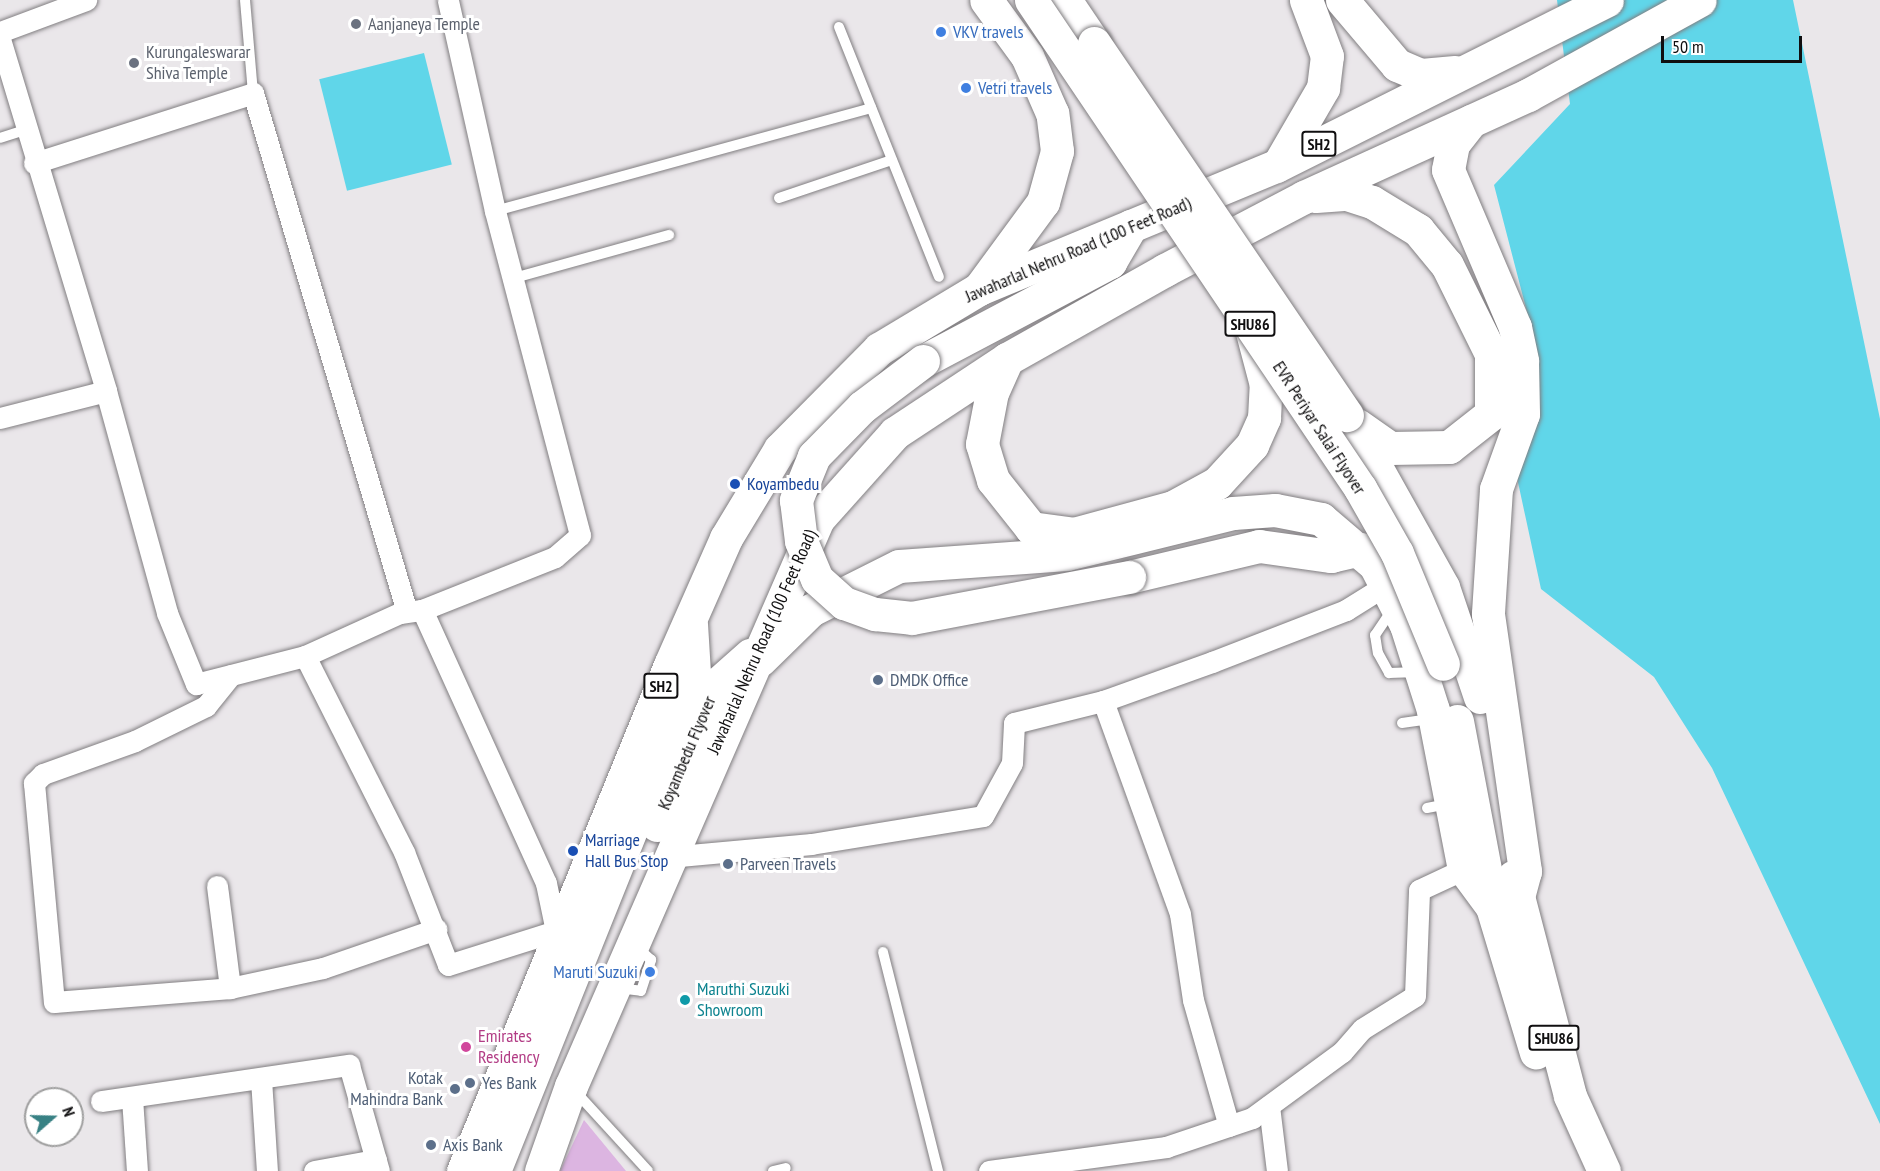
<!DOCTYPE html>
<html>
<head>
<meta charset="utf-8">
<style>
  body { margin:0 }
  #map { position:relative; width:1880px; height:1171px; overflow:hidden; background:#eae7ea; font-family:"PT Sans Narrow",sans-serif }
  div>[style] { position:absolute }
  .green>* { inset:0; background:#dcb5e1 }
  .water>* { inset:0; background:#60d6e9; transform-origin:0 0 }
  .roads { filter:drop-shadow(0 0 2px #817e81) drop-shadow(0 0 2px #817e81) }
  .service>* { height:10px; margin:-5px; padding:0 5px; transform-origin:5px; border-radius:5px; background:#fff }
  .minor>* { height:21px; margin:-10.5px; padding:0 10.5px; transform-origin:10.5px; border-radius:10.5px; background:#fff }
  .primary>* { height:33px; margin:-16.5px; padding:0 16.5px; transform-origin:16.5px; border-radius:16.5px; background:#fff }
  .bridges { filter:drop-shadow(0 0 2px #817e81) drop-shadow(0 0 2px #817e81) }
  .primary-bridge>* { height:33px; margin:-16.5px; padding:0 16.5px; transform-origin:16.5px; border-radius:16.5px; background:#fff }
  .dots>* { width:16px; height:16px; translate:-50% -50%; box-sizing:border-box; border:3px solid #fff; border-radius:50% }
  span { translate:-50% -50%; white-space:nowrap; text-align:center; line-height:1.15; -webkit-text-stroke:6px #fff; paint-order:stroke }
  .shield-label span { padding:2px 4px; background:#fff; border:2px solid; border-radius:4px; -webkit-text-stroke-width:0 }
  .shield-label { font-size:16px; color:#100f10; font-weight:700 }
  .worship-label { font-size:18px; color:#5b616d }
  .left { translate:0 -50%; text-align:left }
  .shop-label { font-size:18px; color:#366cbe }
  .right { translate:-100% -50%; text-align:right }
  .street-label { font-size:18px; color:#100f10 }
  .transit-label { font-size:18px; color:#164399 }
  .service-label { font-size:18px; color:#4e5e75 }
  .culture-label { font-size:18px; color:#0d838f }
  .hotel-label { font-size:18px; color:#b23c85 }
  .north { position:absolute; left:24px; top:1087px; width:60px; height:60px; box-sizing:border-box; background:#fff; border:2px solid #9f9f9f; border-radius:50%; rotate:70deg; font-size:16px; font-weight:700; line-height:24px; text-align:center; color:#100f10 }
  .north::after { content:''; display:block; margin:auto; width:21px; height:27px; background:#388184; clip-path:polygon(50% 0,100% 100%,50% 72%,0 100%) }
  .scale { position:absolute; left:1661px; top:36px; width:141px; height:27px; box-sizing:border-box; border:3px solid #100f10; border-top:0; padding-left:8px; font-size:18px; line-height:21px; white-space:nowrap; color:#100f10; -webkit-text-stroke:4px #fff; paint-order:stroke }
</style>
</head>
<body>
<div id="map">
  <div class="green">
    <div style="clip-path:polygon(584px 1120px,626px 1171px,560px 1171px)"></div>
  </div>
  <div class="water">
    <div style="clip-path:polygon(1557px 0,1793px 0,1880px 419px,1880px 1124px,1712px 768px,1654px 677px,1541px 589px,1516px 473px,1535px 343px,1494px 185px,1570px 104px)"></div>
    <div style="left:424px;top:53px;width:115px;height:108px;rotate:76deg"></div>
  </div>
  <div class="roads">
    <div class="service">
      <div style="left:245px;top:0;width:93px;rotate:85.1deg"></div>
      <div style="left:839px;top:27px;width:269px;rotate:68.2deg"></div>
      <div style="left:0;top:138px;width:26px;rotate:-18deg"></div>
      <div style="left:779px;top:198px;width:119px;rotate:-18.6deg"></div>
      <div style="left:495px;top:211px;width:390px;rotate:-15.3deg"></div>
      <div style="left:514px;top:278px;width:161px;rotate:-15.5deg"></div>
      <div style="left:1394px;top:607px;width:34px;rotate:124deg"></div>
      <div style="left:1375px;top:635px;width:18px;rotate:81deg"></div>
      <div style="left:1378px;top:653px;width:23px;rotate:61deg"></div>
      <div style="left:1389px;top:673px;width:29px;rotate:-2deg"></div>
      <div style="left:1402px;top:723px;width:30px;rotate:-8deg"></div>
      <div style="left:1427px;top:808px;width:21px;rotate:-11deg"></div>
      <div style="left:883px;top:952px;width:226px;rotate:75.9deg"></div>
      <div style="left:618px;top:988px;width:23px;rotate:7deg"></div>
      <div style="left:641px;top:991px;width:33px;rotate:-72deg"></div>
      <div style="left:651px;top:960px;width:19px;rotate:-137deg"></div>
      <div style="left:575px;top:1091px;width:108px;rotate:47.6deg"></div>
      <div style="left:773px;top:1171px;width:13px;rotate:-13deg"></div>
    </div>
    <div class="minor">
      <div style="left:0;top:32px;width:92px;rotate:-20.4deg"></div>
      <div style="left:0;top:39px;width:368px;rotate:73.2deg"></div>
      <div style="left:106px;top:391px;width:109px;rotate:165.7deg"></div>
      <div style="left:34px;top:163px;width:230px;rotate:-17.7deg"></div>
      <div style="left:253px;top:93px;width:541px;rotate:73.47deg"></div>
      <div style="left:106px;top:391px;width:230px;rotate:74.6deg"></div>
      <div style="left:167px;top:613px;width:77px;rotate:67.8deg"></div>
      <div style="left:196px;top:684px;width:113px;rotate:-14.4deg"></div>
      <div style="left:305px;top:656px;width:104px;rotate:-24.4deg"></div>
      <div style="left:400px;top:613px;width:22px;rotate:-8deg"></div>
      <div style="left:422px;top:610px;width:143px;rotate:-21.7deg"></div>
      <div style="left:555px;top:557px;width:33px;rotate:-41deg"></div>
      <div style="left:580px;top:535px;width:335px;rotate:-104.7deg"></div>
      <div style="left:495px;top:211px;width:216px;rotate:-102.6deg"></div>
      <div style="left:305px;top:656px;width:220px;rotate:63.2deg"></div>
      <div style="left:404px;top:852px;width:121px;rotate:68.7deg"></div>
      <div style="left:448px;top:965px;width:113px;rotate:-17.5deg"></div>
      <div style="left:556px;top:931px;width:49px;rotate:-101.8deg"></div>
      <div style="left:546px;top:883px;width:300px;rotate:-114.4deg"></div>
      <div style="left:231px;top:675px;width:40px;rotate:129deg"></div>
      <div style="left:206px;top:706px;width:79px;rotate:153.8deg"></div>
      <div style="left:135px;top:741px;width:98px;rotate:160.3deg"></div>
      <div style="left:43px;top:774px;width:13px;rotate:135deg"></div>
      <div style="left:34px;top:783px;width:220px;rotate:84.8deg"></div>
      <div style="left:54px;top:1002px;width:177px;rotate:-4.5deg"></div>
      <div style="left:230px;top:988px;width:95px;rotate:-12.1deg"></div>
      <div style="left:323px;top:968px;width:120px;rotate:-19deg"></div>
      <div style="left:1103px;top:701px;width:226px;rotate:70.1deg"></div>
      <div style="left:1180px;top:914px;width:87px;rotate:81.4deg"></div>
      <div style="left:1193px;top:1000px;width:131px;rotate:74.1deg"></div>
      <div style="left:668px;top:857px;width:144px;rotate:-5.2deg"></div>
      <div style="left:811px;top:844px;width:174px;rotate:-9.2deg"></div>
      <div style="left:983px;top:816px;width:60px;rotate:-61.3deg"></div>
      <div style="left:1012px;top:763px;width:40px;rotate:-87.1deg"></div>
      <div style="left:1014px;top:723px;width:92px;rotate:-13.9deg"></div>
      <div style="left:1103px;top:701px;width:116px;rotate:-19.7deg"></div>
      <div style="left:1212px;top:662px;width:144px;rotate:-21.2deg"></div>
      <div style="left:1346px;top:610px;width:47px;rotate:-32deg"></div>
      <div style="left:217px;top:886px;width:103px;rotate:82.7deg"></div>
      <div style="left:261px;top:1079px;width:92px;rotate:86.3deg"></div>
      <div style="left:132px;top:1098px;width:73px;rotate:86.1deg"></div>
      <div style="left:101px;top:1101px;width:251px;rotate:-8.3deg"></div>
      <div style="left:349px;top:1065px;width:110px;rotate:74.2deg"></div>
      <div style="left:1269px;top:1106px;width:65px;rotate:83deg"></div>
      <div style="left:314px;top:1171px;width:63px;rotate:-10.1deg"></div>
      <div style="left:989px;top:1171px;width:179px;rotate:-7.7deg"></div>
      <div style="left:1166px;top:1147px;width:91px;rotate:-18.6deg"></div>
      <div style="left:1252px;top:1118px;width:112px;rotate:-36.3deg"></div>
      <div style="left:1342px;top:1052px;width:30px;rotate:-49deg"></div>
      <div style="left:1362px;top:1029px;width:62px;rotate:-31.9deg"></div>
      <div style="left:1415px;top:996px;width:106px;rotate:-87.8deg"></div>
      <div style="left:1419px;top:890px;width:50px;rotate:-25deg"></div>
    </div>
    <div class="primary">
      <div style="left:1065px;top:0;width:52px;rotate:56deg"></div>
      <div style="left:1342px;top:0;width:85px;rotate:49.8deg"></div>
      <div style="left:1397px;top:65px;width:26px;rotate:23deg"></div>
      <div style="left:1421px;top:75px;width:34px;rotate:-5deg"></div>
      <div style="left:1471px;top:121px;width:29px;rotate:128deg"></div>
      <div style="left:1453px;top:144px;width:26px;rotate:101deg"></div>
      <div style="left:1448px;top:170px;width:171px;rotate:66.9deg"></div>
      <div style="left:1515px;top:327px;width:35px;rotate:78deg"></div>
      <div style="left:1522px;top:361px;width:53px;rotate:88.9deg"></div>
      <div style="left:1523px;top:414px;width:80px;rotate:109.8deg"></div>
      <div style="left:1496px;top:489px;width:125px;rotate:93.7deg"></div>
      <div style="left:1488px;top:614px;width:260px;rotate:81.8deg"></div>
      <div style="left:1525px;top:871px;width:30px;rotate:105deg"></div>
      <div style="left:1280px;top:162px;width:86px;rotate:-59.8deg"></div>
      <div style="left:1323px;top:88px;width:32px;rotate:-83deg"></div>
      <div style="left:1327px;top:56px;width:60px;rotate:-110.6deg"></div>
      <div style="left:1316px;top:196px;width:31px;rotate:-4deg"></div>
      <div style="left:1347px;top:194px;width:26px;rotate:18deg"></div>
      <div style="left:1372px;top:202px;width:54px;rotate:31.3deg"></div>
      <div style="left:1418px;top:230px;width:45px;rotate:50.4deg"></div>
      <div style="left:1447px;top:265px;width:99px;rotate:63.7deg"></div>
      <div style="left:1491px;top:354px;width:60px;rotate:90deg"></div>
      <div style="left:1491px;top:414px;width:53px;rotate:141.8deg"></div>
      <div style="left:1449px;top:447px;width:59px;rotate:179deg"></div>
      <div style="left:1390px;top:448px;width:40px;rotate:-145.1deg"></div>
      <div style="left:979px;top:289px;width:108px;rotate:-53.7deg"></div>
      <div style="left:1043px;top:202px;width:53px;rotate:-74.6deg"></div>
      <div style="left:1057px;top:151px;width:38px;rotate:-97deg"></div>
      <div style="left:1052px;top:113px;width:62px;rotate:-113.7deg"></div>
      <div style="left:1027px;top:56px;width:69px;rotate:-126.2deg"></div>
      <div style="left:1007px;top:359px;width:36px;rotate:114deg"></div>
      <div style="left:992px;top:392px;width:53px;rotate:100.9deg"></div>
      <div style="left:982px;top:444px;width:38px;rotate:73deg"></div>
      <div style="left:993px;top:480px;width:61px;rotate:51.6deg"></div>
      <div style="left:1031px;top:528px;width:43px;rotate:7.9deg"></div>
      <div style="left:1074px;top:534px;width:103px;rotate:-15.3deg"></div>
      <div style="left:1173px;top:507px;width:50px;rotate:-28.6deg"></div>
      <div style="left:1217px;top:483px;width:52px;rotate:-47.4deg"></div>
      <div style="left:1252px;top:445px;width:30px;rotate:-66deg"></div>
      <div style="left:1264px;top:418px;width:33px;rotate:-87deg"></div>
      <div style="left:1266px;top:385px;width:55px;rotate:-104.8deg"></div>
      <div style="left:923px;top:361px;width:212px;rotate:-27.9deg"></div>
      <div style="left:1110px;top:262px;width:42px;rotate:-59.7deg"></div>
      <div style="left:1347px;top:415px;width:197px;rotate:60.8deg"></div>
      <div style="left:1443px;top:587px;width:116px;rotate:71.4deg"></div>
      <div style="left:1129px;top:577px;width:134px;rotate:-13.4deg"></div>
      <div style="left:1259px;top:546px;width:73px;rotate:7.9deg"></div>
      <div style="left:1331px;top:556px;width:31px;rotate:-13deg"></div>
      <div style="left:760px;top:660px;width:71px;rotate:-44.4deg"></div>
      <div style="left:811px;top:610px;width:98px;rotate:-26.6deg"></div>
      <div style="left:899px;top:566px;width:168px;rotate:-4.1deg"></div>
      <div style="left:1067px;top:554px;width:171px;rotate:-13.9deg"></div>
      <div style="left:1233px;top:513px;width:42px;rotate:-4.1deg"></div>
      <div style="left:1275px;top:510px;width:47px;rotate:11.1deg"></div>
      <div style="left:1321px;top:519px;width:71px;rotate:40.4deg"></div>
      <div style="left:1375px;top:565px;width:68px;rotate:62.7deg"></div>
      <div style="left:1406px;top:625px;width:89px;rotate:72.4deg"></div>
      <div style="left:1433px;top:710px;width:162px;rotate:79deg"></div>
      <div style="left:1464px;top:869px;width:47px;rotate:53.6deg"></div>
      <div style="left:1457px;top:721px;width:189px;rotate:79.3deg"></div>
      <div style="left:1492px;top:907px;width:152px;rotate:73.2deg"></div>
      <div style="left:657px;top:825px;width:151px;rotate:-67.4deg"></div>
      <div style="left:715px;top:686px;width:47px;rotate:-41.5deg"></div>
      <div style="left:1513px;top:877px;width:226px;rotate:75.4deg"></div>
      <div style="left:1570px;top:1096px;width:82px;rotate:65.6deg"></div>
      <div style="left:463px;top:1171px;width:547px;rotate:-67.75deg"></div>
      <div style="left:670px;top:665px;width:139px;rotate:-66.2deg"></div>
      <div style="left:726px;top:538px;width:104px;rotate:-58.8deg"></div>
      <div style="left:780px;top:449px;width:141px;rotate:-45.3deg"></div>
      <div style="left:879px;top:349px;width:117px;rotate:-31deg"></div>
      <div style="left:979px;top:289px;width:321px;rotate:-22.5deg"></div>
      <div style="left:1276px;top:166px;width:370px;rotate:-26.6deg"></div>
      <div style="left:494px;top:1171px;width:537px;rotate:-68.12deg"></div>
      <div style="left:694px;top:673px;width:49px;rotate:-93.5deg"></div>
      <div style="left:541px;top:1171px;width:90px;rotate:-70.6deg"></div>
      <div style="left:571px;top:1086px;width:618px;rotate:-66.46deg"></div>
      <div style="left:818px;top:519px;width:115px;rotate:-48.2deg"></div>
      <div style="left:895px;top:433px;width:134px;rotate:-33.5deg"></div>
      <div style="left:1007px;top:359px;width:181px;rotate:-29.4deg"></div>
      <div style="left:1165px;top:270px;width:157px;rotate:-27.7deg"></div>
      <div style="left:1304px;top:197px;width:246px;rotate:-24.5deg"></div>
      <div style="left:1528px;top:95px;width:196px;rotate:-28.9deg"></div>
    </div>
  </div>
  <div class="bridges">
    <div class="primary-bridge">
      <div style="left:1031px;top:0;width:589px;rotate:56.01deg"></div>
      <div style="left:1360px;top:488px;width:75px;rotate:60.4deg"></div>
      <div style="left:1397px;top:553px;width:120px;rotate:67.5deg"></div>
      <div style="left:1094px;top:43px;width:450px;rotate:55.8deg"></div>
      <div style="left:923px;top:361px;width:76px;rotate:143deg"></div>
      <div style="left:862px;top:407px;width:69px;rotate:134.4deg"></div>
      <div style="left:814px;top:456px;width:48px;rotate:112.2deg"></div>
      <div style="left:796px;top:500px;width:41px;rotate:83deg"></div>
      <div style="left:801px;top:541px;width:41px;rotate:67.2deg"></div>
      <div style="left:817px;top:579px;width:36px;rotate:42deg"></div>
      <div style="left:844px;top:603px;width:33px;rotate:20deg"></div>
      <div style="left:875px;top:614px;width:37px;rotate:6deg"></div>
      <div style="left:912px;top:618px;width:221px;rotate:-10.7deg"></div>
    </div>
  </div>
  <div class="dots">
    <div style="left:356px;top:24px;background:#6b7280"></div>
    <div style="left:941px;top:32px;background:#3f7fe0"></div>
    <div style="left:134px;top:63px;background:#6b7280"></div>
    <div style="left:966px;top:88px;background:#3f7fe0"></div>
    <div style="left:735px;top:484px;background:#1a4fb4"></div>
    <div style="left:878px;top:680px;background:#5c6f8a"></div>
    <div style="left:573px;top:851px;background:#1a4fb4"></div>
    <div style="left:728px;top:864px;background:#5c6f8a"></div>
    <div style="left:650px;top:972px;background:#3f7fe0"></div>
    <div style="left:685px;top:1000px;background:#0f9aa8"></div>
    <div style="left:466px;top:1047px;background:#d1479c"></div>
    <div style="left:470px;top:1083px;background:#5c6f8a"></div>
    <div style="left:455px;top:1089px;background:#5c6f8a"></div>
    <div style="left:431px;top:1145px;background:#5c6f8a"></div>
  </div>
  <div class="shield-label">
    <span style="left:1319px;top:144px">SH2</span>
    <span style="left:1250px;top:324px">SHU86</span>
    <span style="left:661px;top:686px">SH2</span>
    <span style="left:1554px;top:1038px">SHU86</span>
  </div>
  <div class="worship-label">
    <span class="left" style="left:368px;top:24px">Aanjaneya Temple</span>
    <span class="left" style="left:146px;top:63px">Kurungaleswarar<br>Shiva Temple</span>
  </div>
  <div class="shop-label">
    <span class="left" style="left:953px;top:32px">VKV travels</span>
    <span class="left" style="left:978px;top:88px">Vetri travels</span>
    <span class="right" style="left:638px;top:972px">Maruti Suzuki</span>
  </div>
  <div class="street-label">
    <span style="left:1078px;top:250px;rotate:-23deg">Jawaharlal Nehru Road (100 Feet Road)</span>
    <span style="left:1319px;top:428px;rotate:57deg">EVR Periyar Salai Flyover</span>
    <span style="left:762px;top:642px;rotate:-66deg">Jawaharlal Nehru Road (100 Feet Road)</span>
    <span style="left:687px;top:753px;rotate:-67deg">Koyambedu Flyover</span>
  </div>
  <div class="transit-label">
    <span class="left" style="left:747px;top:484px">Koyambedu</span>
    <span class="left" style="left:585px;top:851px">Marriage<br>Hall Bus Stop</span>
  </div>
  <div class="service-label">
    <span class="left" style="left:890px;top:680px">DMDK Office</span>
    <span class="left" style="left:740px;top:864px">Parveen Travels</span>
    <span class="right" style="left:443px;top:1089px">Kotak<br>Mahindra Bank</span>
    <span class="left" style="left:482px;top:1083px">Yes Bank</span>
    <span class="left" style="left:443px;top:1145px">Axis Bank</span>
  </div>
  <div class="culture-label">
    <span class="left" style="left:697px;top:1000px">Maruthi Suzuki<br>Showroom</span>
  </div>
  <div class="hotel-label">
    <span class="left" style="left:478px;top:1047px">Emirates<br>Residency</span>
  </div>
  <div class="north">N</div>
  <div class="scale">50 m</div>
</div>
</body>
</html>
